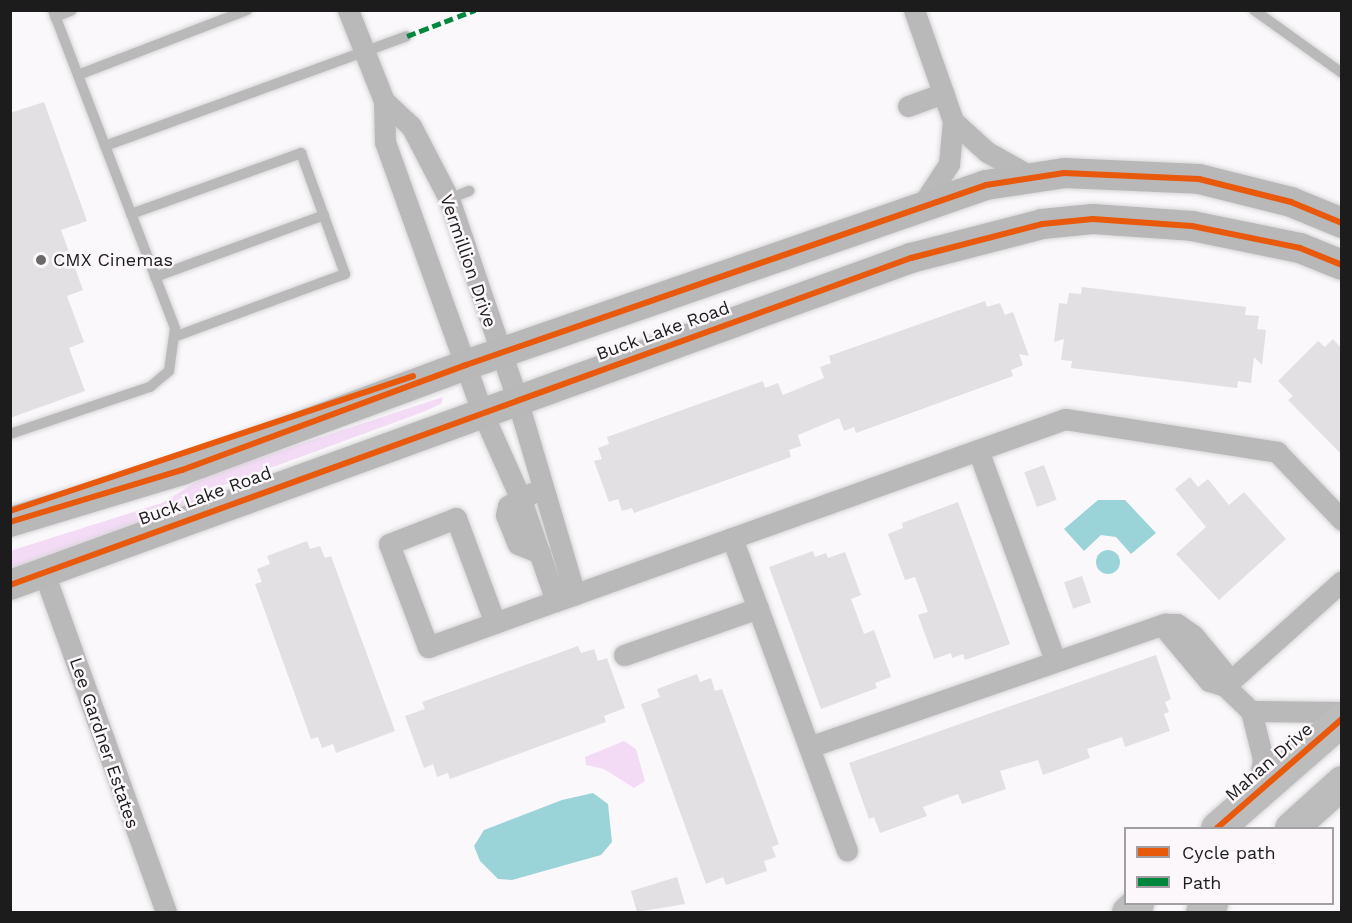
<!DOCTYPE html>
<html>
<head>
<meta charset="utf-8">
<style>
  body { margin:0 }
  #map { position:relative; width:1352px; height:923px; overflow:hidden; background:#faf8fa; font-family:"Work Sans",sans-serif }
  div>[style] { position:absolute }
  .green>* { inset:0; background:#f3dbf6 }
  .water>* { inset:0; background:#9ad4d8 }
  .round { border-radius:50% }
  .building>* { inset:0; background:#e2e0e2; transform-origin:0 0 }
  .roads { filter:drop-shadow(0 0 2px #d7d5d7) drop-shadow(0 0 2px #d7d5d7) }
  .service>* { height:10px; margin:-5px; padding:0 5px; transform-origin:5px; border-radius:5px; background:#b9b9b9 }
  .minor>* { height:21px; margin:-10.5px; padding:0 10.5px; transform-origin:10.5px; border-radius:10.5px; background:#b9b9b9 }
  .secondary>* { height:30px; margin:-15px; padding:0 15px; transform-origin:15px; border-radius:15px; background:#b9b8b9 }
  .primary>* { height:33px; margin:-16.5px; padding:0 16.5px; transform-origin:16.5px; border-radius:16.5px; background:#bdbcbd }
  .quiet>* { height:4.5px; margin-top:-2.25px; transform-origin:0; background:repeating-linear-gradient(90deg,#00873e 0 9px,transparent 0 13.5px) }
  .cycleway>* { height:6px; margin:-3px; padding:0 3px; transform-origin:3px; border-radius:3px; background:#e8590c }
  .dots>* { width:16px; height:16px; translate:-50% -50%; box-sizing:border-box; border:3px solid #fbf7fb; border-radius:50% }
  span { translate:-50% -50%; white-space:nowrap; text-align:center; line-height:1.15; -webkit-text-stroke:5px #fbf7fb; paint-order:stroke }
  .poi-label { font-size:18px; color:#1d1c1d }
  .left { translate:0 -50%; text-align:left }
  .street-label { font-size:18px; color:#1d1c1d }
  .frame { position:absolute; inset:0; border:12px solid #1d1c1d; pointer-events:none }
  .legend { position:absolute; left:1124px; top:827px; width:210px; height:78px; box-sizing:border-box; background:#fbf7fb; border:2px solid #a29fa2; margin:0; padding:8px 10px; list-style:none; font-size:18px; color:#1d1c1d }
  .legend li { display:flex; align-items:center; gap:12px; height:30px }
  .legend b { width:30px; border:2px solid #a29fa2 }
</style>
</head>
<body>
<div id="map">
  <div class="green">
    <div style="clip-path:polygon(443px 397px,441px 404px,423px 412px,213px 489px,172px 516px,11px 572px,10px 551px,162px 503px,209px 474px)"></div>
    <div style="clip-path:polygon(624px 741px,636px 749px,645px 781px,634px 788px,604px 769px,586px 765px,585px 757px)"></div>
  </div>
  <div class="water">
    <div style="clip-path:polygon(1098px 500px,1125px 500px,1156px 533px,1131px 554px,1116px 537px,1101px 535px,1084px 551px,1064px 529px)"></div>
    <div class="round" style="left:1096px;top:550px;width:24px;height:24px"></div>
    <div style="clip-path:polygon(593px 793px,608px 804px,612px 842px,601px 855px,512px 880px,498px 879px,480px 861px,474px 846px,484px 830px,562px 800px)"></div>
  </div>
  <div class="building">
    <div style="clip-path:polygon(44px 102px,87px 221px,61px 230px,83px 290px,67px 296px,84px 342px,69px 348px,85px 391px,10px 418px,10px 113px)"></div>
    <div style="clip-path:polygon(1082px 287px,1246px 307px,1245px 315px,1259px 316px,1257px 329px,1266px 330px,1262px 365px,1254px 357px,1251px 383px,1238px 381px,1237px 388px,1071px 368px,1072px 361px,1061px 360px,1064px 339px,1054px 342px,1059px 303px,1067px 304px,1069px 293px,1081px 294px)"></div>
    <div style="clip-path:polygon(985px 301px,987px 307px,1000px 303px,1005px 315px,1013px 312px,1029px 356px,1019px 354px,1023px 365px,1011px 370px,1013px 376px,856px 433px,854px 427px,844px 431px,839px 418px,798px 435px,801px 446px,789px 450px,791px 457px,634px 513px,632px 508px,622px 511px,618px 499px,609px 502px,594px 461px,602px 459px,598px 448px,609px 444px,607px 437px,763px 381px,765px 388px,778px 383px,783px 395px,824px 378px,820px 367px,831px 363px,829px 356px)"></div>
    <div style="clip-path:polygon(1333px 339px,1341px 348px,1341px 454px,1288px 400px,1293px 396px,1278px 381px,1318px 341px,1325px 347px)"></div>
    <div style="left:1044px;top:465px;width:37px;height:21px;rotate:70deg"></div>
    <div style="clip-path:polygon(1190px 477px,1198px 487px,1208px 479px,1229px 505px,1244px 492px,1286px 539px,1219px 600px,1176px 554px,1206px 527px,1175px 489px)"></div>
    <div style="clip-path:polygon(958px 502px,1010px 644px,965px 660px,963px 654px,952px 658px,951px 653px,934px 659px,918px 615px,928px 612px,915px 577px,905px 580px,888px 534px,903px 528px,902px 523px)"></div>
    <div style="clip-path:polygon(307px 541px,310px 549px,320px 546px,325px 558px,331px 556px,395px 731px,336px 753px,333px 744px,322px 748px,318px 737px,311px 739px,255px 584px,262px 582px,257px 569px,270px 564px,267px 556px)"></div>
    <div style="clip-path:polygon(813px 551px,815px 557px,826px 553px,828px 558px,845px 552px,861px 595px,851px 599px,864px 634px,874px 630px,891px 677px,875px 683px,877px 688px,821px 709px,769px 567px)"></div>
    <div style="left:1082px;top:576px;width:28px;height:19px;rotate:71deg"></div>
    <div style="clip-path:polygon(578px 646px,581px 653px,594px 649px,598px 661px,607px 658px,625px 708px,604px 716px,606px 722px,450px 779px,448px 773px,437px 777px,433px 764px,424px 768px,405px 716px,425px 709px,422px 702px)"></div>
    <div style="clip-path:polygon(1156px 655px,1171px 699px,1165px 702px,1169px 712px,1164px 714px,1170px 731px,1125px 747px,1122px 737px,1087px 749px,1090px 758px,1043px 775px,1038px 760px,1000px 771px,1006px 789px,962px 804px,958px 794px,923px 807px,927px 816px,880px 833px,874px 817px,869px 819px,849px 763px)"></div>
    <div style="clip-path:polygon(697px 674px,700px 682px,711px 678px,715px 691px,722px 689px,779px 844px,772px 847px,776px 857px,764px 861px,767px 871px,726px 885px,723px 877px,706px 884px,641px 704px,660px 697px,657px 689px)"></div>
    <div style="clip-path:polygon(677px 877px,685px 904px,637px 912px,631px 891px)"></div>
  </div>
  <div class="roads">
    <div class="service">
      <div style="left:1254px;top:10px;width:108px;rotate:35.6deg"></div>
      <div style="left:55px;top:17px;width:18px;rotate:-22deg"></div>
      <div style="left:78px;top:75px;width:181px;rotate:-21deg"></div>
      <div style="left:105px;top:146px;width:321px;rotate:-20deg"></div>
      <div style="left:449px;top:199px;width:22px;rotate:-22deg"></div>
      <div style="left:131px;top:214px;width:181px;rotate:-19.7deg"></div>
      <div style="left:301px;top:153px;width:129px;rotate:70deg"></div>
      <div style="left:345px;top:274px;width:182px;rotate:159.8deg"></div>
      <div style="left:155px;top:277px;width:180px;rotate:-20.1deg"></div>
      <div style="left:10px;top:434px;width:148px;rotate:-18.6deg"></div>
      <div style="left:150px;top:387px;width:25px;rotate:-40deg"></div>
      <div style="left:169px;top:371px;width:43px;rotate:-82.1deg"></div>
      <div style="left:175px;top:328px;width:341px;rotate:-111deg"></div>
    </div>
    <div class="minor">
      <div style="left:348px;top:10px;width:98px;rotate:68.4deg"></div>
      <div style="left:384px;top:101px;width:41px;rotate:88.6deg"></div>
      <div style="left:385px;top:142px;width:287px;rotate:70.2deg"></div>
      <div style="left:482px;top:412px;width:93px;rotate:65.9deg"></div>
      <div style="left:520px;top:497px;width:110px;rotate:70.9deg"></div>
      <div style="left:914px;top:10px;width:118px;rotate:70.6deg"></div>
      <div style="left:953px;top:121px;width:43px;rotate:95.3deg"></div>
      <div style="left:949px;top:164px;width:49px;rotate:123.4deg"></div>
      <div style="left:384px;top:101px;width:37px;rotate:43deg"></div>
      <div style="left:411px;top:126px;width:82px;rotate:62.5deg"></div>
      <div style="left:449px;top:199px;width:211px;rotate:71.2deg"></div>
      <div style="left:517px;top:399px;width:204px;rotate:73.5deg"></div>
      <div style="left:908px;top:106px;width:38px;rotate:-20deg"></div>
      <div style="left:953px;top:121px;width:46px;rotate:42.4deg"></div>
      <div style="left:987px;top:152px;width:54px;rotate:29deg"></div>
      <div style="left:978px;top:450px;width:224px;rotate:69.9deg"></div>
      <div style="left:532px;top:493px;width:27px;rotate:152deg"></div>
      <div style="left:508px;top:506px;width:9px;rotate:103deg"></div>
      <div style="left:506px;top:515px;width:31px;rotate:68deg"></div>
      <div style="left:518px;top:544px;width:24px;rotate:22deg"></div>
      <div style="left:732px;top:538px;width:333px;rotate:69.8deg"></div>
      <div style="left:44px;top:573px;width:360px;rotate:70.2deg"></div>
      <div style="left:495px;top:623px;width:112px;rotate:-110.4deg"></div>
      <div style="left:456px;top:518px;width:72px;rotate:158.8deg"></div>
      <div style="left:389px;top:544px;width:110px;rotate:69.3deg"></div>
      <div style="left:428px;top:647px;width:136px;rotate:-19.8deg"></div>
      <div style="left:556px;top:601px;width:415px;rotate:-19.7deg"></div>
      <div style="left:947px;top:461px;width:125px;rotate:-19.6deg"></div>
      <div style="left:1065px;top:419px;width:215px;rotate:8.8deg"></div>
      <div style="left:1277px;top:452px;width:94px;rotate:46.3deg"></div>
      <div style="left:1162px;top:625px;width:73px;rotate:50deg"></div>
      <div style="left:1209px;top:681px;width:17px;rotate:17deg"></div>
      <div style="left:1225px;top:686px;width:36px;rotate:44deg"></div>
      <div style="left:1251px;top:711px;width:49px;rotate:76deg"></div>
      <div style="left:1263px;top:759px;width:30px;rotate:99deg"></div>
      <div style="left:624px;top:655px;width:142px;rotate:-19.3deg"></div>
      <div style="left:1225px;top:686px;width:157px;rotate:-41.9deg"></div>
      <div style="left:1251px;top:711px;width:91px;rotate:0.6deg"></div>
      <div style="left:809px;top:747px;width:377px;rotate:-19.1deg"></div>
      <div style="left:1165px;top:624px;width:12px"></div>
      <div style="left:1177px;top:624px;width:19px;rotate:35deg"></div>
      <div style="left:1193px;top:635px;width:45px;rotate:50.4deg"></div>
      <div style="left:1222px;top:670px;width:16px;rotate:79deg"></div>
    </div>
    <div class="secondary">
      <div style="left:10px;top:522px;width:180px;rotate:-16.8deg"></div>
      <div style="left:182px;top:470px;width:303px;rotate:-20.3deg"></div>
      <div style="left:466px;top:365px;width:550px;rotate:-19.09deg"></div>
      <div style="left:986px;top:185px;width:79px;rotate:-8.7deg"></div>
      <div style="left:1064px;top:173px;width:135px;rotate:2.5deg"></div>
      <div style="left:1199px;top:179px;width:95px;rotate:14deg"></div>
      <div style="left:1291px;top:202px;width:55px;rotate:22.4deg"></div>
      <div style="left:10px;top:585px;width:959px;rotate:-19.95deg"></div>
      <div style="left:911px;top:258px;width:135px;rotate:-14.5deg"></div>
      <div style="left:1042px;top:224px;width:51px;rotate:-5.6deg"></div>
      <div style="left:1093px;top:219px;width:99px;rotate:4deg"></div>
      <div style="left:1192px;top:226px;width:110px;rotate:11.5deg"></div>
      <div style="left:1300px;top:248px;width:45px;rotate:22deg"></div>
    </div>
    <div class="primary">
      <div style="left:1217px;top:828px;width:166px;rotate:-41.1deg"></div>
      <div style="left:1291px;top:828px;width:69px;rotate:-42deg"></div>
      <div style="left:1128px;top:912px;width:12px;rotate:-42deg"></div>
      <div style="left:1202px;top:912px;width:12px;rotate:-42deg"></div>
    </div>
  </div>
  <div class="quiet">
    <div style="left:407px;top:36px;width:73px;rotate:-20.9deg"></div>
  </div>
  <div class="cycleway">
    <div style="left:10px;top:511px;width:425px;rotate:-18.5deg"></div>
    <div style="left:10px;top:522px;width:180px;rotate:-16.8deg"></div>
    <div style="left:182px;top:470px;width:303px;rotate:-20.3deg"></div>
    <div style="left:466px;top:365px;width:550px;rotate:-19.09deg"></div>
    <div style="left:986px;top:185px;width:79px;rotate:-8.7deg"></div>
    <div style="left:1064px;top:173px;width:135px;rotate:2.5deg"></div>
    <div style="left:1199px;top:179px;width:95px;rotate:14deg"></div>
    <div style="left:1291px;top:202px;width:55px;rotate:22.4deg"></div>
    <div style="left:10px;top:585px;width:959px;rotate:-19.95deg"></div>
    <div style="left:911px;top:258px;width:135px;rotate:-14.5deg"></div>
    <div style="left:1042px;top:224px;width:51px;rotate:-5.6deg"></div>
    <div style="left:1093px;top:219px;width:99px;rotate:4deg"></div>
    <div style="left:1192px;top:226px;width:110px;rotate:11.5deg"></div>
    <div style="left:1300px;top:248px;width:45px;rotate:22deg"></div>
    <div style="left:1217px;top:828px;width:166px;rotate:-41.1deg"></div>
  </div>
  <div class="dots">
    <div style="left:41px;top:260px;background:#6a696a"></div>
  </div>
  <div class="poi-label">
    <span class="left" style="left:53px;top:260px">CMX Cinemas</span>
  </div>
  <div class="street-label">
    <span style="left:468px;top:261px;rotate:71deg">Vermillion Drive</span>
    <span style="left:663px;top:331px;rotate:-20deg">Buck Lake Road</span>
    <span style="left:205px;top:496px;rotate:-20deg">Buck Lake Road</span>
    <span style="left:104px;top:743px;rotate:71deg">Lee Gardner Estates</span>
    <span style="left:1269px;top:762px;rotate:-41deg">Mahan Drive</span>
  </div>
  <div class="frame"></div>
  <ul class="legend">
  <li><b style="height:8px;background:#e8590c"></b>Cycle path</li>
  <li><b style="height:8px;background:#00873e"></b>Path</li>
  </ul>
</div>
</body>
</html>
